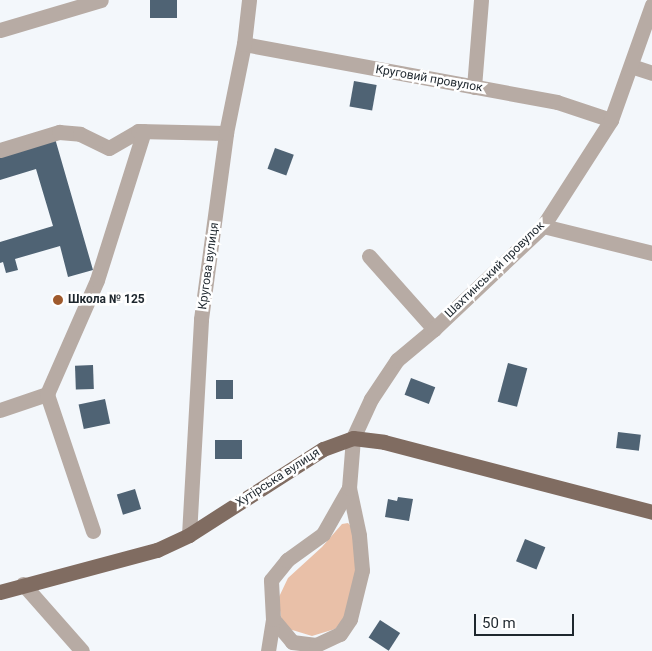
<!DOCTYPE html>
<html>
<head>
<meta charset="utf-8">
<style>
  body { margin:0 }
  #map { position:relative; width:652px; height:651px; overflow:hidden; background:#f3f7fb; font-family:Roboto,sans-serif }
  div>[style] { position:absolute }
  .green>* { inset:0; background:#e9c0a8 }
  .building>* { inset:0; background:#4f6374; transform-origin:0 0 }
  .minor>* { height:15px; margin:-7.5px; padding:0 7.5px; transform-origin:7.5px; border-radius:7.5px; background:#b7aba4 }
  .major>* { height:15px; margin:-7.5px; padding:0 7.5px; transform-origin:7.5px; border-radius:7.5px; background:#806c61 }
  .dots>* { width:14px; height:14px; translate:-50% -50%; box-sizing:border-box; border:2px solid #fff; border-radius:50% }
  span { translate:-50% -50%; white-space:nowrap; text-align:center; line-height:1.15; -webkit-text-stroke:5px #fff; paint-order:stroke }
  .street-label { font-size:12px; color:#1e272e }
  .poi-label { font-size:12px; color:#1e272e; font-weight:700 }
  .left { translate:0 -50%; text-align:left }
  .scale { position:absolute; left:474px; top:614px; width:100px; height:22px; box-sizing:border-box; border:2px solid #1e272e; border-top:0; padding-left:6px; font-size:15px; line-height:18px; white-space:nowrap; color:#1e272e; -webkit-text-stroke:4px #fff; paint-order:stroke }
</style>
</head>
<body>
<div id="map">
  <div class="green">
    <div style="clip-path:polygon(348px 523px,353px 529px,358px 568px,344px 619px,335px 629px,312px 636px,289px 629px,282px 622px,278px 599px,288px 578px,322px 547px,342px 524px)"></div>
  </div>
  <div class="building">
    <div style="left:150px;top:0;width:27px;height:18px"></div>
    <div style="left:354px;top:81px;width:23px;height:26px;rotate:10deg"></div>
    <div style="clip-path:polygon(54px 135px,93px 270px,68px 277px,60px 246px,15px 259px,18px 270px,6px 273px,3px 262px,0 263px,0 242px,53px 226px,36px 169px,0 180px,0 150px)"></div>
    <div style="left:275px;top:148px;width:20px;height:22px;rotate:20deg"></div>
    <div style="left:508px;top:363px;width:20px;height:40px;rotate:15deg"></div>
    <div style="left:93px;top:365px;width:24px;height:18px;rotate:88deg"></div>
    <div style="left:411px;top:378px;width:26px;height:18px;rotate:21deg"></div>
    <div style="left:216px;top:380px;width:17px;height:19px"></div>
    <div style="left:105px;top:399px;width:25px;height:27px;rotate:78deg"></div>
    <div style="left:618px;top:432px;width:23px;height:16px;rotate:7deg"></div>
    <div style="left:215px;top:440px;width:27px;height:19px"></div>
    <div style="left:135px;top:489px;width:21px;height:19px;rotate:73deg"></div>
    <div style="clip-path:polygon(398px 497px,413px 499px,409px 521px,385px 517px,388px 499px,397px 501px)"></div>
    <div style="left:525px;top:539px;width:22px;height:24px;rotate:22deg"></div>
    <div style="left:380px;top:620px;width:24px;height:21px;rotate:33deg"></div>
  </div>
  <div class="minor">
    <div style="left:0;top:30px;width:105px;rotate:-16.5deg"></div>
    <div style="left:244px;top:44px;width:318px;rotate:10.5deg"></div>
    <div style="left:557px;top:102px;width:57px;rotate:18.4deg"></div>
    <div style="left:631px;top:66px;width:22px;rotate:18deg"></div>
    <div style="left:474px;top:87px;width:87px;rotate:-85.4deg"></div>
    <div style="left:0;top:150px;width:62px;rotate:-17deg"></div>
    <div style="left:59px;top:132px;width:21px;rotate:5deg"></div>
    <div style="left:80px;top:134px;width:32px;rotate:26deg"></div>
    <div style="left:109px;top:148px;width:34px;rotate:-30deg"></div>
    <div style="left:138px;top:131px;width:88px;rotate:1.3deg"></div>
    <div style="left:543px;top:226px;width:112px;rotate:13.9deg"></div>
    <div style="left:369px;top:256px;width:98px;rotate:48.3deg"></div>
    <div style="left:0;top:410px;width:50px;rotate:-18.8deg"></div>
    <div style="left:93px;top:531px;width:145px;rotate:-108.6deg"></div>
    <div style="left:47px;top:394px;width:124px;rotate:-66.3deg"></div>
    <div style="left:97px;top:280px;width:156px;rotate:-72.5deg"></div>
    <div style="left:189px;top:535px;width:216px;rotate:-86.8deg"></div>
    <div style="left:201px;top:319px;width:188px;rotate:-82.3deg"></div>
    <div style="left:226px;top:133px;width:91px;rotate:-78.6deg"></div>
    <div style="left:244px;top:44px;width:44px;rotate:-83.5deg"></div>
    <div style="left:23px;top:584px;width:89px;rotate:48.6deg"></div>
    <div style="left:273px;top:619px;width:30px;rotate:50deg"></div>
    <div style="left:292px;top:642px;width:24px;rotate:7deg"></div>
    <div style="left:316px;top:645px;width:26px;rotate:-25deg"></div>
    <div style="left:340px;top:634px;width:18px;rotate:-56deg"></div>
    <div style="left:350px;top:619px;width:50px;rotate:-76.2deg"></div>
    <div style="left:362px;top:570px;width:35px;rotate:-95deg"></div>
    <div style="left:359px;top:535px;width:48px;rotate:-102deg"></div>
    <div style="left:268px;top:651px;width:32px;rotate:-81deg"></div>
    <div style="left:273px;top:619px;width:39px;rotate:-93deg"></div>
    <div style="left:271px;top:580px;width:26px;rotate:-51deg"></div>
    <div style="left:287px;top:560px;width:44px;rotate:-35.8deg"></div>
    <div style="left:323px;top:534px;width:53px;rotate:-60.5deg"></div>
    <div style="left:349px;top:488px;width:50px;rotate:-85.4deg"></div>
    <div style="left:353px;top:438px;width:43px;rotate:-65.2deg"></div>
    <div style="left:371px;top:399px;width:47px;rotate:-56.3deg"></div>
    <div style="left:397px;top:360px;width:48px;rotate:-40deg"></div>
    <div style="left:434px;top:329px;width:150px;rotate:-43.4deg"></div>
    <div style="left:543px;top:226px;width:126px;rotate:-57.3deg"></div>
    <div style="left:611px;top:120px;width:122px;rotate:-70.4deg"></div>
  </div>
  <div class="major">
    <div style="left:0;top:592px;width:163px;rotate:-15deg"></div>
    <div style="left:157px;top:550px;width:35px;rotate:-25deg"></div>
    <div style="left:189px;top:535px;width:159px;rotate:-32.7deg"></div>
    <div style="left:323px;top:449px;width:32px;rotate:-20deg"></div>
    <div style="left:353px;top:438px;width:31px;rotate:7deg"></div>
    <div style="left:384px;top:442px;width:277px;rotate:14.6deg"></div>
  </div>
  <div class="dots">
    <div style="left:58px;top:300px;background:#9f5a2d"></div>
  </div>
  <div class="street-label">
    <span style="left:429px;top:79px;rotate:10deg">Круговий провулок</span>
    <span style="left:209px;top:266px;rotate:-82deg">Кругова вулиця</span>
    <span style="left:495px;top:270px;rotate:-44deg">Шахтинський провулок</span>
    <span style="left:278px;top:478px;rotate:-33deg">Хутірська вулиця</span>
  </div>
  <div class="poi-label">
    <span class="left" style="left:68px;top:300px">Школа № 125</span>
  </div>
  <div class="scale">50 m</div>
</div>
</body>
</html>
